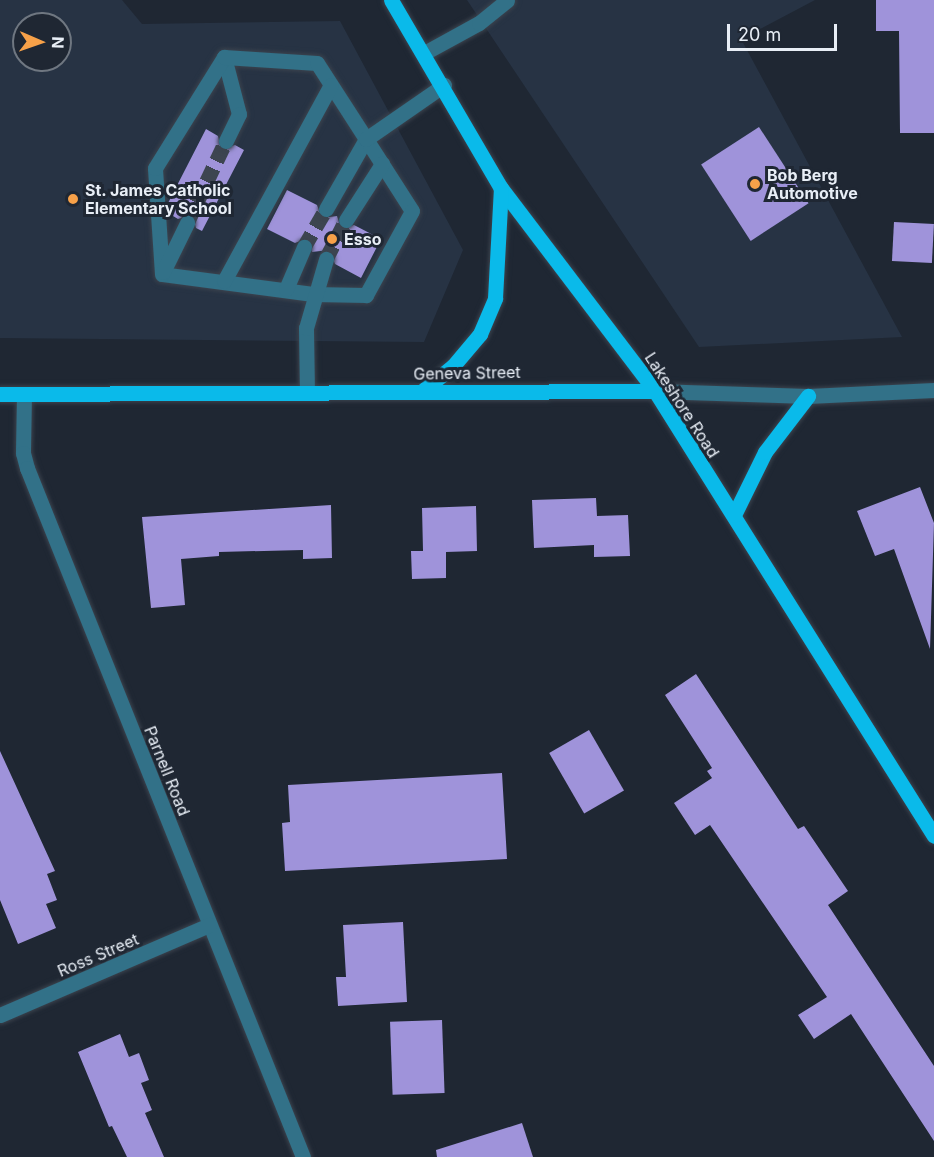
<!DOCTYPE html>
<html>
<head>
<meta charset="utf-8">
<style>
  body { margin:0 }
  #map { position:relative; width:934px; height:1157px; overflow:hidden; background:#1f2733; font-family:Inter,sans-serif }
  div>[style] { position:absolute }
  .built>* { inset:0; background:#273344 }
  .building>* { inset:0; background:#9f93da; transform-origin:0 0 }
  .minor-tunnel>* { height:15px; margin-top:-7.5px; transform-origin:0; background:repeating-linear-gradient(90deg,#3d4550 0 15px,transparent 0 23px) }
  .roads { filter:drop-shadow(0 0 2px #3b434e) drop-shadow(0 0 2px #3b434e) }
  .minor>* { height:15px; margin:-7.5px; padding:0 7.5px; transform-origin:7.5px; border-radius:7.5px; background:#327188 }
  .major>* { height:15px; margin:-7.5px; padding:0 7.5px; transform-origin:7.5px; border-radius:7.5px; background:#0abaea }
  .dots>* { width:16px; height:16px; translate:-50% -50%; box-sizing:border-box; border:3px solid #1f2733; border-radius:50% }
  span { translate:-50% -50%; white-space:nowrap; text-align:center; line-height:1.15; -webkit-text-stroke:6px #1f2733; paint-order:stroke }
  .poi-label { font-size:16px; color:#e8eef6; font-weight:700 }
  .left { translate:0 -50%; text-align:left }
  .street-label { font-size:16px; color:#e8eef6 }
  .north { position:absolute; left:12px; top:12px; width:60px; height:60px; box-sizing:border-box; background:#1f2733; border:2px solid #6f7781; border-radius:50%; rotate:92deg; font-size:16px; font-weight:700; line-height:24px; text-align:center; color:#e8eef6 }
  .north::after { content:''; display:block; margin:auto; width:21px; height:27px; background:#f7a149; clip-path:polygon(50% 0,100% 100%,50% 72%,0 100%) }
  .scale { position:absolute; left:727px; top:24px; width:110px; height:27px; box-sizing:border-box; border:3px solid #e8eef6; border-top:0; padding-left:8px; font-size:18px; line-height:21px; white-space:nowrap; color:#e8eef6; -webkit-text-stroke:4px #1f2733; paint-order:stroke }
</style>
</head>
<body>
<div id="map">
  <div class="built">
    <div style="clip-path:polygon(evenodd,0 0,122px 0,142px 24px,340px 21px,463px 250px,424px 342px,0 338px,0 0,24px 24px,60px 24px,60px 60px,24px 60px,24px 24px)"></div>
    <div style="clip-path:polygon(467px 0,815px 0,741px 39px,902px 337px,699px 347px)"></div>
  </div>
  <div class="building">
    <div style="clip-path:polygon(876px 0,934px 0,934px 133px,900px 133px,899px 31px,876px 31px)"></div>
    <div style="left:759px;top:127px;width:91px;height:69px;rotate:57deg"></div>
    <div style="clip-path:polygon(206px 129px,218px 136px,221px 149px,235px 145px,244px 150px,202px 231px,196px 228px,192px 215px,178px 219px,168px 213px,167px 205px)"></div>
    <div style="clip-path:polygon(287px 190px,317px 205px,322px 218px,337px 216px,341px 228px,354px 225px,381px 239px,361px 278px,335px 264px,329px 250px,312px 252px,308px 238px,295px 243px,267px 229px)"></div>
    <div style="left:894px;top:222px;width:40px;height:39px;rotate:3deg"></div>
    <div style="clip-path:polygon(920px 487px,934px 523px,930px 649px,894px 549px,875px 556px,857px 511px)"></div>
    <div style="clip-path:polygon(596px 498px,597px 516px,628px 515px,630px 556px,594px 557px,594px 545px,534px 548px,532px 500px)"></div>
    <div style="clip-path:polygon(331px 505px,332px 558px,303px 559px,303px 550px,219px 552px,219px 556px,181px 559px,185px 605px,151px 608px,142px 517px)"></div>
    <div style="clip-path:polygon(476px 506px,477px 551px,446px 552px,446px 578px,412px 579px,411px 551px,423px 551px,422px 508px)"></div>
    <div style="clip-path:polygon(696px 674px,798px 829px,804px 826px,848px 891px,828px 905px,934px 1066px,934px 1141px,851px 1014px,814px 1039px,798px 1015px,827px 997px,710px 825px,695px 835px,674px 803px,712px 778px,707px 771px,712px 768px,665px 695px)"></div>
    <div style="left:589px;top:730px;width:70px;height:46px;rotate:60deg"></div>
    <div style="clip-path:polygon(0 751px,55px 871px,47px 874px,57px 900px,46px 904px,56px 928px,18px 944px,0 900px)"></div>
    <div style="clip-path:polygon(502px 773px,507px 859px,285px 871px,282px 823px,290px 822px,288px 785px)"></div>
    <div style="clip-path:polygon(403px 922px,407px 1002px,338px 1006px,336px 977px,346px 977px,343px 925px)"></div>
    <div style="left:442px;top:1020px;width:73px;height:52px;rotate:88deg"></div>
    <div style="clip-path:polygon(120px 1034px,129px 1057px,139px 1053px,149px 1080px,141px 1083px,152px 1110px,145px 1113px,164px 1157px,127px 1157px,112px 1126px,109px 1127px,78px 1052px)"></div>
    <div style="clip-path:polygon(522px 1123px,533px 1157px,437px 1157px,436px 1150px)"></div>
  </div>
  <div class="minor-tunnel">
    <div style="left:187px;top:223px;width:91px;rotate:-64.6deg"></div>
    <div style="left:304px;top:247px;width:44px;rotate:-59.9deg"></div>
    <div style="left:326px;top:259px;width:44px;rotate:-62.9deg"></div>
  </div>
  <div class="roads">
    <div class="minor">
      <div style="left:426px;top:52px;width:60px;rotate:-28.7deg"></div>
      <div style="left:479px;top:23px;width:36px;rotate:-39deg"></div>
      <div style="left:224px;top:57px;width:59px;rotate:75.3deg"></div>
      <div style="left:239px;top:114px;width:30px;rotate:116deg"></div>
      <div style="left:326px;top:209px;width:81px;rotate:-60.3deg"></div>
      <div style="left:366px;top:139px;width:85px;rotate:57.4deg"></div>
      <div style="left:412px;top:211px;width:96px;rotate:118.7deg"></div>
      <div style="left:366px;top:295px;width:53px;rotate:-178.9deg"></div>
      <div style="left:313px;top:294px;width:152px;rotate:-172.5deg"></div>
      <div style="left:162px;top:274px;width:106px;rotate:-93.8deg"></div>
      <div style="left:155px;top:168px;width:131px;rotate:-58.1deg"></div>
      <div style="left:224px;top:57px;width:93px;rotate:3.7deg"></div>
      <div style="left:317px;top:63px;width:90px;rotate:57.2deg"></div>
      <div style="left:366px;top:139px;width:95px;rotate:-34.7deg"></div>
      <div style="left:346px;top:220px;width:67px;rotate:-57.3deg"></div>
      <div style="left:163px;top:272px;width:55px;rotate:-63.9deg"></div>
      <div style="left:224px;top:281px;width:223px;rotate:-61.4deg"></div>
      <div style="left:286px;top:289px;width:46px;rotate:-66.8deg"></div>
      <div style="left:655px;top:391px;width:153px;rotate:1.9deg"></div>
      <div style="left:808px;top:396px;width:126px;rotate:-2.7deg"></div>
      <div style="left:307px;top:393px;width:65px;rotate:-90.9deg"></div>
      <div style="left:306px;top:328px;width:72px;rotate:-73.8deg"></div>
      <div style="left:24px;top:394px;width:59px;rotate:91deg"></div>
      <div style="left:23px;top:453px;width:16px;rotate:75deg"></div>
      <div style="left:27px;top:468px;width:742px;rotate:68.17deg"></div>
      <div style="left:0;top:1015px;width:228px;rotate:-23.3deg"></div>
    </div>
    <div class="major">
      <div style="left:391px;top:0;width:218px;rotate:59.7deg"></div>
      <div style="left:501px;top:188px;width:255px;rotate:52.8deg"></div>
      <div style="left:655px;top:391px;width:525px;rotate:57.91deg"></div>
      <div style="left:421px;top:392px;width:41px;rotate:-39.1deg"></div>
      <div style="left:453px;top:366px;width:42px;rotate:-49.8deg"></div>
      <div style="left:480px;top:334px;width:39px;rotate:-67deg"></div>
      <div style="left:495px;top:298px;width:110px;rotate:-86.9deg"></div>
      <div style="left:0;top:394px;width:655px;rotate:-0.26deg"></div>
      <div style="left:734px;top:515px;width:70px;rotate:-63.8deg"></div>
      <div style="left:765px;top:452px;width:71px;rotate:-52.5deg"></div>
    </div>
  </div>
  <div class="dots">
    <div style="left:755px;top:184px;background:#f7a149"></div>
    <div style="left:73px;top:199px;background:#f7a149"></div>
    <div style="left:332px;top:239px;background:#f7a149"></div>
  </div>
  <div class="poi-label">
    <span class="left" style="left:767px;top:184px">Bob Berg<br>Automotive</span>
    <span class="left" style="left:85px;top:199px">St. James Catholic<br>Elementary School</span>
    <span class="left" style="left:344px;top:239px">Esso</span>
  </div>
  <div class="street-label">
    <span style="left:467px;top:373px;rotate:-1deg">Geneva Street</span>
    <span style="left:682px;top:405px;rotate:57deg">Lakeshore Road</span>
    <span style="left:167px;top:771px;rotate:68deg">Parnell Road</span>
    <span style="left:98px;top:955px;rotate:-23deg">Ross Street</span>
  </div>
  <div class="north">N</div>
  <div class="scale">20 m</div>
</div>
</body>
</html>
